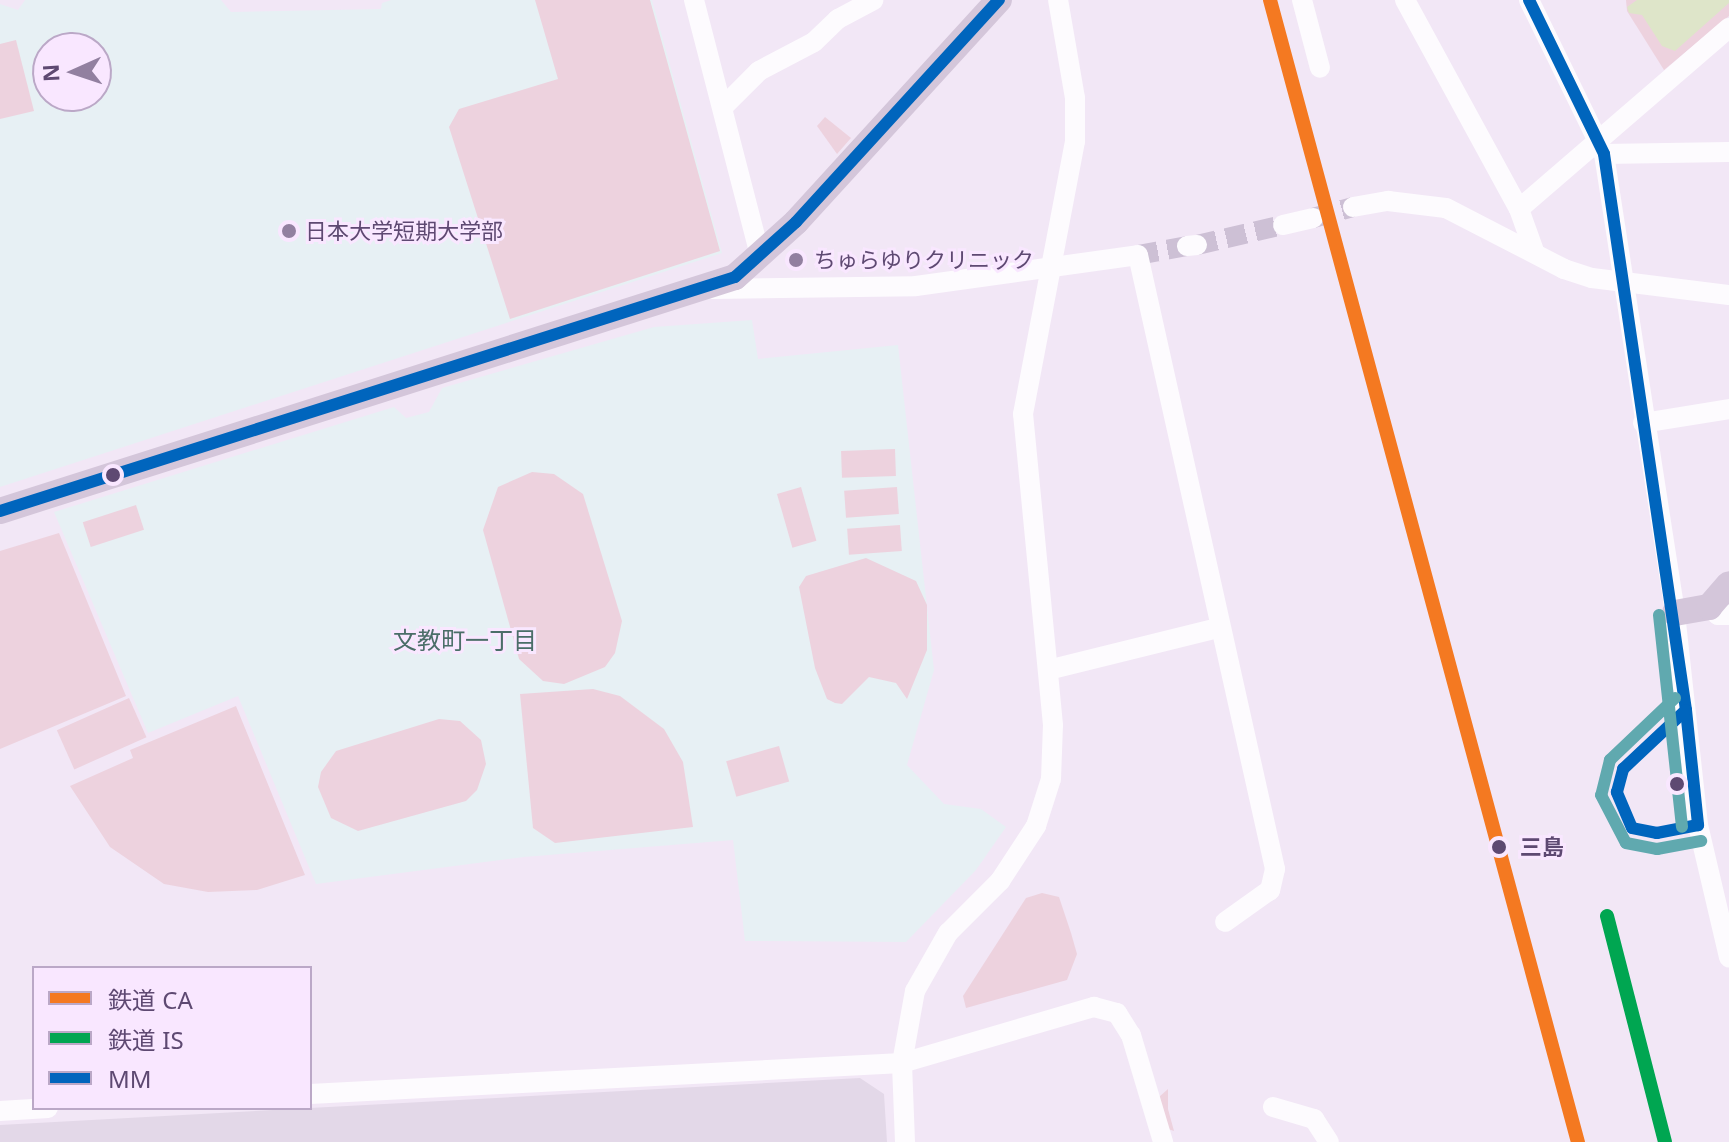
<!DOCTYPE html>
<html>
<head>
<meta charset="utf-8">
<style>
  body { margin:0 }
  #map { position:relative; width:1729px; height:1142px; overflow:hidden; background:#f2e7f6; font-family:"Noto Sans","Noto Sans JP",sans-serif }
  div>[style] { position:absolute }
  .industrial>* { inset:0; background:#e3d8e8 }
  .education>* { inset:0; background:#e7f0f4 }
  .green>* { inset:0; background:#edd2de; transform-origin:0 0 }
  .water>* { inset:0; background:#dee5c9 }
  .minor-tunnel>* { height:20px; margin-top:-10px; transform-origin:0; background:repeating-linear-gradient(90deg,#cdc0d5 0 20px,transparent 0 30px) }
  .minor>* { height:20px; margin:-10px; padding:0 10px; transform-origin:10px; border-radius:10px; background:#fdfbfe }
  .major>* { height:26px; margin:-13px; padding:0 13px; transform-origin:13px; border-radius:13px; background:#d4c6da }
  .bus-1>* { height:12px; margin:-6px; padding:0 6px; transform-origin:6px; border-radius:6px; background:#0065bd }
  .bus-2>* { height:12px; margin:-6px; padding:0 6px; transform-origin:6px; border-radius:6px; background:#60a9af }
  .rail-1>* { height:14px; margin:-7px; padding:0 7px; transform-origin:7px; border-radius:7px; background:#f47921 }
  .rail-2>* { height:14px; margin:-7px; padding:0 7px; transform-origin:7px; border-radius:7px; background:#00a651 }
  .dots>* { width:22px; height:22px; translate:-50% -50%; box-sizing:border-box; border:4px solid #f9e7ff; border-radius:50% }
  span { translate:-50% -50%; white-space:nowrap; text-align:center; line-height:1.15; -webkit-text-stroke:6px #f9e7ff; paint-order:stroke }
  .poi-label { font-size:22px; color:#5e4972 }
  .left { translate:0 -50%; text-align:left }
  .stop-label { font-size:22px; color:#5e4972; font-weight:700 }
  .neighbourhood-label { font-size:24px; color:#4b6e68 }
  .legend { position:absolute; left:32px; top:966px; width:280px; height:144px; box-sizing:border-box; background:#f9e7ff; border:2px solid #bba8c7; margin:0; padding:10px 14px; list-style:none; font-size:24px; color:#5e4972 }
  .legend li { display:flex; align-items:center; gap:16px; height:40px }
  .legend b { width:40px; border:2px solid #bba8c7 }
  .north { position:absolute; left:32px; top:32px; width:80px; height:80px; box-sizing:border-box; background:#f9e7ff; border:2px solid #bba8c7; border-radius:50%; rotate:267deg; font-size:22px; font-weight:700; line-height:32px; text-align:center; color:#5e4972 }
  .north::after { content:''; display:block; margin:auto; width:28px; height:36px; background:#9280a0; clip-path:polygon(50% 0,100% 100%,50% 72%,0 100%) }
</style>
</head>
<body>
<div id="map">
  <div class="industrial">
    <div style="clip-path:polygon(860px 1078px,884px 1094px,887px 1142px,0 1142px,0 1125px)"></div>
  </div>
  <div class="education">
    <div style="clip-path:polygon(evenodd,25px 0,221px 0,231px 12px,381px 9px,382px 3px,391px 0,652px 0,722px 253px,0 487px,0 4px,18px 10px,25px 0,48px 48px,96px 48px,96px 96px,48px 96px,48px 48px)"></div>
    <div style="clip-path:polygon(752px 320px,758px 359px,898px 345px,934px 670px,907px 765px,944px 804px,981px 809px,1006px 827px,976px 870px,906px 942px,745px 941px,733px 840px,524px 857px,316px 884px,238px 696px,148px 733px,54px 512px,394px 407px,406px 418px,429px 412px,442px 388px,654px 327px)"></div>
  </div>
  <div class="green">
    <div style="clip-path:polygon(535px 0,650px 0,720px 251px,510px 319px,449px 127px,459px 109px,558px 79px)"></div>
    <div style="clip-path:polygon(1626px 0,1729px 0,1729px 16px,1664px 70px,1627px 11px)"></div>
    <div style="clip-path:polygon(16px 40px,34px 111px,0 119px,0 44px)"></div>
    <div style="clip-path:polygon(825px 117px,851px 138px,837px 154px,817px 126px)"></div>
    <div style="left:895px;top:449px;width:27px;height:54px;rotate:88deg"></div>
    <div style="clip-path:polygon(532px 472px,554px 474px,583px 494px,622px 621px,615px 653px,605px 667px,564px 684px,543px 681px,519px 659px,483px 530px,498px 487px)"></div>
    <div style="left:801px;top:487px;width:56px;height:25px;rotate:74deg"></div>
    <div style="left:897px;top:487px;width:27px;height:53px;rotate:86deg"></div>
    <div style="left:136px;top:505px;width:26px;height:56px;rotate:72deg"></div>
    <div style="left:900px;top:525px;width:26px;height:53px;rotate:86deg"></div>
    <div style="clip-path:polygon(59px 533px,126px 696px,0 749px,0 551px)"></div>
    <div style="clip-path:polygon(866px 558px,916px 581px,927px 605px,927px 650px,907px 699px,896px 683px,869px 677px,842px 704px,835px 703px,827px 699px,815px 668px,799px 587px,806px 576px)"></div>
    <div style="clip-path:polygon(593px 689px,620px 696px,664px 729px,683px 762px,693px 827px,555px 843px,533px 828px,520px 694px)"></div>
    <div style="left:129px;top:698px;width:43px;height:79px;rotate:66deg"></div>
    <div style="clip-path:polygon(236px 706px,305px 875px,257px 890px,208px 892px,164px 884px,110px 847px,70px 786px,133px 758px,130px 750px)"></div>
    <div style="clip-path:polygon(439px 719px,460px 721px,481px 740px,486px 764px,477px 790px,466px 801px,358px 831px,331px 818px,318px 787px,321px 772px,336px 751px)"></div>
    <div style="left:779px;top:746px;width:37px;height:55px;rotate:74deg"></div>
    <div style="clip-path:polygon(1042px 893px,1059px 897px,1071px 933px,1077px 954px,1067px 980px,966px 1008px,963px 996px,1026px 898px)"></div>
    <div style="clip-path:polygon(1168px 1089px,1168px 1109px,1174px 1131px,1168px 1129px,1159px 1097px)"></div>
  </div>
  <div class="water">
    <div style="clip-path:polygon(1637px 0,1729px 0,1729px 3px,1675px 51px,1662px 46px,1642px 15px,1629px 13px,1627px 7px)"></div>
  </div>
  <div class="minor-tunnel">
    <div style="left:1313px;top:218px;width:41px;rotate:-15.4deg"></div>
    <div style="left:1197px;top:245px;width:88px;rotate:-13.1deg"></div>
    <div style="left:1138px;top:255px;width:50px;rotate:-10.4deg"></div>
  </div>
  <div class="minor">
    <div style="left:694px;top:0;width:264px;rotate:75.5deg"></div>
    <div style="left:1302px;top:0;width:70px;rotate:75.2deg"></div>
    <div style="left:1405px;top:0;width:238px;rotate:61.4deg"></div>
    <div style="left:1519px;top:209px;width:45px;rotate:70.3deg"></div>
    <div style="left:1529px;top:0;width:171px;rotate:64deg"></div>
    <div style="left:1604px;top:154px;width:464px;rotate:81.2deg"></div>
    <div style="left:1675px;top:613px;width:213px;rotate:83.8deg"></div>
    <div style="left:1698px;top:825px;width:136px;rotate:76.8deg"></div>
    <div style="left:723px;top:107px;width:51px;rotate:-45deg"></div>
    <div style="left:759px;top:71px;width:62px;rotate:-27.8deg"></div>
    <div style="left:814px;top:42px;width:33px;rotate:-44deg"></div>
    <div style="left:838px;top:19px;width:40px;rotate:-28deg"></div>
    <div style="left:1604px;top:154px;width:125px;rotate:-0.9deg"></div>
    <div style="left:1353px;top:207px;width:36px;rotate:-10deg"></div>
    <div style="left:1388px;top:201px;width:58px;rotate:6.9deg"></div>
    <div style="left:1446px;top:208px;width:133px;rotate:27.3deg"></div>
    <div style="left:1564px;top:269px;width:29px;rotate:18deg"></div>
    <div style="left:1592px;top:278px;width:138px;rotate:7.1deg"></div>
    <div style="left:1519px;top:209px;width:277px;rotate:-40.8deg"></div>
    <div style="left:1283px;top:225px;width:31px;rotate:-13deg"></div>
    <div style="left:1187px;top:246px;width:10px;rotate:-6deg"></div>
    <div style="left:712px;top:289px;width:204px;rotate:-0.8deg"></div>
    <div style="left:916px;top:286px;width:224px;rotate:-7.9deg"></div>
    <div style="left:1138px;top:255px;width:629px;rotate:77.42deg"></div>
    <div style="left:1275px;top:869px;width:22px;rotate:103deg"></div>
    <div style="left:1270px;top:890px;width:55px;rotate:144.6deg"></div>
    <div style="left:1643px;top:423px;width:87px;rotate:-9.2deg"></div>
    <div style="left:1709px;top:607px;width:12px;rotate:42deg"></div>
    <div style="left:1718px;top:615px;width:11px"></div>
    <div style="left:1048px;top:670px;width:175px;rotate:-13.9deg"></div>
    <div style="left:310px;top:1094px;width:593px;rotate:-3deg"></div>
    <div style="left:902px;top:1063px;width:200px;rotate:-16.3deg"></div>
    <div style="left:1094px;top:1007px;width:24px;rotate:15deg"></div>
    <div style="left:1117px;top:1013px;width:26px;rotate:58deg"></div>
    <div style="left:1131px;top:1035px;width:112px;rotate:73.3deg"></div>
    <div style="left:1273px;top:1107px;width:43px;rotate:16.3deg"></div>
    <div style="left:1314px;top:1119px;width:27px;rotate:57deg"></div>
    <div style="left:0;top:1111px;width:48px;rotate:-3.6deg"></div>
    <div style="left:905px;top:1142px;width:79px;rotate:-92.2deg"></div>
    <div style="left:902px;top:1063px;width:73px;rotate:-79.8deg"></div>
    <div style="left:915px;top:991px;width:67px;rotate:-60.4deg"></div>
    <div style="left:948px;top:933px;width:74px;rotate:-45deg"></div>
    <div style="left:1000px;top:881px;width:66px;rotate:-56.8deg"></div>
    <div style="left:1036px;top:826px;width:49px;rotate:-72.3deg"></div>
    <div style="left:1051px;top:779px;width:54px;rotate:-87.9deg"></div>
    <div style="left:1053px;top:725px;width:312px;rotate:-95.5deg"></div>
    <div style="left:1023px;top:414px;width:278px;rotate:-79.2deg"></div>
    <div style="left:1075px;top:141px;width:43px;rotate:-90deg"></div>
    <div style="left:1075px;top:98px;width:99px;rotate:-99.8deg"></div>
  </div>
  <div class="major">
    <div style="left:0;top:511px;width:771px;rotate:-17.66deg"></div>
    <div style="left:735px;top:277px;width:82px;rotate:-42deg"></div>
    <div style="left:796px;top:222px;width:301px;rotate:-47.6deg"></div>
    <div style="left:1675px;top:613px;width:35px;rotate:-10deg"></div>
    <div style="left:1709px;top:607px;width:30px;rotate:-49deg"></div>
  </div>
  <div class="bus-1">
    <div style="left:1529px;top:0;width:171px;rotate:64deg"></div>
    <div style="left:1604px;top:154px;width:562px;rotate:81.61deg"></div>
    <div style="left:0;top:511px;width:771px;rotate:-17.66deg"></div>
    <div style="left:735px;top:277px;width:82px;rotate:-42deg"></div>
    <div style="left:796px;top:222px;width:301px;rotate:-47.6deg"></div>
    <div style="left:1686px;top:710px;width:116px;rotate:84deg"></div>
    <div style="left:1698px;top:825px;width:42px;rotate:169deg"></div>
    <div style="left:1657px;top:833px;width:25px;rotate:-169deg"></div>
    <div style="left:1632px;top:828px;width:39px;rotate:-113deg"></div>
    <div style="left:1617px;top:792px;width:24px;rotate:-75deg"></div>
    <div style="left:1623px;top:769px;width:86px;rotate:-43.1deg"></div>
  </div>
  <div class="bus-2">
    <div style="left:1659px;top:615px;width:213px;rotate:83.8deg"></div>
    <div style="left:1675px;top:698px;width:90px;rotate:136.4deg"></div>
    <div style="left:1610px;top:760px;width:36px;rotate:104deg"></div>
    <div style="left:1601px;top:795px;width:54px;rotate:62.5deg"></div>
    <div style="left:1626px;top:843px;width:32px;rotate:11deg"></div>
    <div style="left:1657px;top:849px;width:45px;rotate:-10.3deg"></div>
  </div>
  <div class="rail-1">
    <div style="left:1270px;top:0;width:1183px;rotate:74.91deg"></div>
  </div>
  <div class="rail-2">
    <div style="left:1607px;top:916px;width:233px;rotate:75.6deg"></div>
  </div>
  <div class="dots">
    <div style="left:289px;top:231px;background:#9280a0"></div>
    <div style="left:796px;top:260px;background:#9280a0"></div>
    <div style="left:113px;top:475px;background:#5e4972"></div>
    <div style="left:1677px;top:784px;background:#5e4972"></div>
    <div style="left:1499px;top:847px;background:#5e4972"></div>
  </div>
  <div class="poi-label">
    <span class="left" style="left:305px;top:231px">日本大学短期大学部</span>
    <span class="left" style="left:814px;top:260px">ちゅらゆりクリニック</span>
  </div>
  <div class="stop-label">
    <span class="left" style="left:1520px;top:847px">三島</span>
  </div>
  <div class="neighbourhood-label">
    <span style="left:465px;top:640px">文教町一丁目</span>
  </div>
  <ul class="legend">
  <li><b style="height:10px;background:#f47921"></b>鉄道 CA</li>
  <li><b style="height:10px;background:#00a651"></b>鉄道 IS</li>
  <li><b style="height:10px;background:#0065bd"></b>MM</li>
  </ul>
  <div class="north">N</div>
</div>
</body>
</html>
